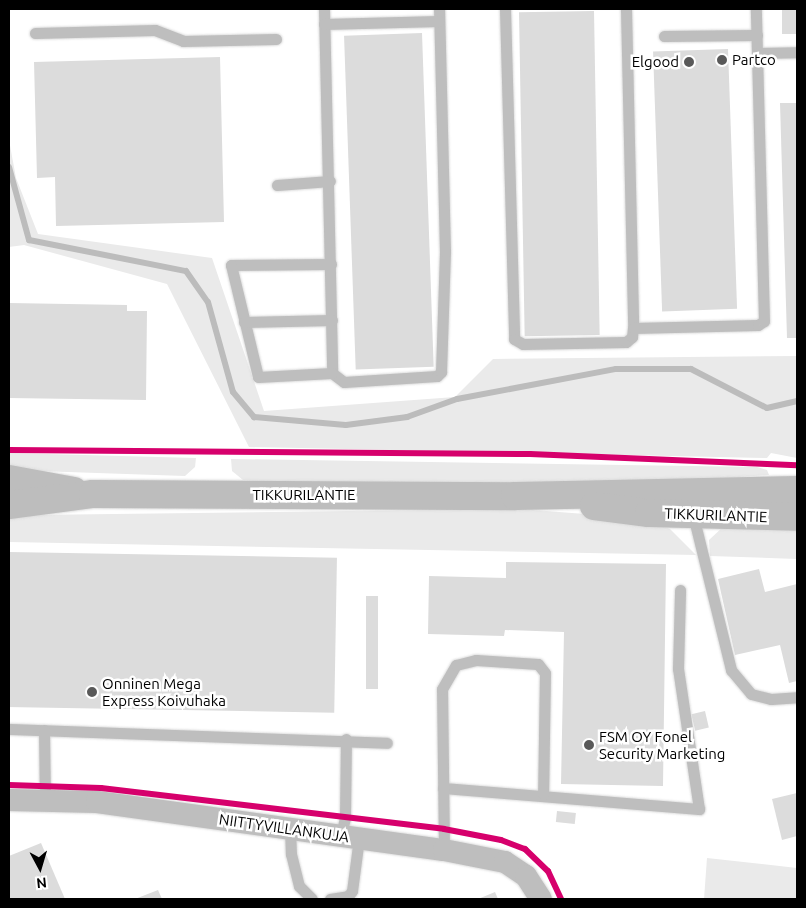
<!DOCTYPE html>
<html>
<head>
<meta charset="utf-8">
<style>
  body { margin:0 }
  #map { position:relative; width:806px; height:908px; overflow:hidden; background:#fff; font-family:Ubuntu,sans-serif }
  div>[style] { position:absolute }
  .green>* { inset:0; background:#eaeaea }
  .stream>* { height:6px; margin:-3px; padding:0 3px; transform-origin:3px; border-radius:3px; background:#bcbcbc }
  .building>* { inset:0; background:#dcdcdc; transform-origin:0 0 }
  .roads { filter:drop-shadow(0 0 1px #dbdbdb) drop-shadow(0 0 1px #dbdbdb) }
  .service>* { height:11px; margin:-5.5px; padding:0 5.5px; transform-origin:5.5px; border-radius:5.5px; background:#bebebe }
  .minor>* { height:22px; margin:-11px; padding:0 11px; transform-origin:11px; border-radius:11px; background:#bebebe }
  .primary>* { height:28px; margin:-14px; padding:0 14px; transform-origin:14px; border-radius:14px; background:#bdbdbd }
  .cycleway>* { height:6px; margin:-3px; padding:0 3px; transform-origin:3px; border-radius:3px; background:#d6006c }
  .dots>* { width:14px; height:14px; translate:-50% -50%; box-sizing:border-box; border:2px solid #fff; border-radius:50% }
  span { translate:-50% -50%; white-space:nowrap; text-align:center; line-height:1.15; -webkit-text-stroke:5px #fff; paint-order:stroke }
  .poi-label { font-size:15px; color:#000 }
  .left { translate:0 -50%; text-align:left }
  .right { translate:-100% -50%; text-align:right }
  .street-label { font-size:15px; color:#000 }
  .frame { position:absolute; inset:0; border:10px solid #000; pointer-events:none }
  .north { position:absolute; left:15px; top:843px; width:50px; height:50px; -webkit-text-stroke:4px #fff; paint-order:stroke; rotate:174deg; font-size:14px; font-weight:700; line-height:20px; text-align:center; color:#000 }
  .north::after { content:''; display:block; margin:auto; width:18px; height:22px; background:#000; clip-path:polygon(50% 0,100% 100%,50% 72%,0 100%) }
</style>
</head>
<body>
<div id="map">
  <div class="green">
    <div style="clip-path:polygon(9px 140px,16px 178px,38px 234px,212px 258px,264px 411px,455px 397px,493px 359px,797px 356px,797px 458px,771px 453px,767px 458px,249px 447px,167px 284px,24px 245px,9px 247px)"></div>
    <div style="clip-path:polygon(9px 453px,196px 458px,195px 467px,185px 476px,9px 470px)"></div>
    <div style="clip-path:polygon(231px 459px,757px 467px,767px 470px,769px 475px,654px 483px,297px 483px,243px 480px,232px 471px)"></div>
    <div style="clip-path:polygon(520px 509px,650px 519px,670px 529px,696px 555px,9px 542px,9px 519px,33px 515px)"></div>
    <div style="clip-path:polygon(724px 526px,797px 526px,797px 559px,710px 556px,709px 540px)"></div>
    <div style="clip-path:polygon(707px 858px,797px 868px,797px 899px,704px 899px)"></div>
  </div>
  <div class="stream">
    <div style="left:9px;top:167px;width:76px;rotate:74.7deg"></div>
    <div style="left:29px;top:240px;width:160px;rotate:11.2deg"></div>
    <div style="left:186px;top:271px;width:38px;rotate:55deg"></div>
    <div style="left:208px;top:302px;width:93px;rotate:74.5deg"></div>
    <div style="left:233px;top:392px;width:33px;rotate:50deg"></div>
    <div style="left:254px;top:417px;width:92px;rotate:5deg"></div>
    <div style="left:346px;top:425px;width:62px;rotate:-7.5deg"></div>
    <div style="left:407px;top:417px;width:53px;rotate:-19.8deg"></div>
    <div style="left:457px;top:399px;width:162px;rotate:-10.7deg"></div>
    <div style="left:616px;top:369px;width:75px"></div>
    <div style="left:691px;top:369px;width:85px;rotate:27.2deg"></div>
    <div style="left:767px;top:408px;width:31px;rotate:-13deg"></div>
  </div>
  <div class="building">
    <div style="left:782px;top:9px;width:15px;height:25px"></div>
    <div style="left:594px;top:11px;width:324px;height:75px;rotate:89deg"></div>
    <div style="left:422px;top:33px;width:334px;height:78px;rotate:88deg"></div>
    <div style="left:728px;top:49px;width:260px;height:75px;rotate:88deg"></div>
    <div style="clip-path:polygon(220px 57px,224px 222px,56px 226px,55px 177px,37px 178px,34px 62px)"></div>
    <div style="clip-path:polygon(780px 103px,797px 103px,797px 338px,787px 338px)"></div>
    <div style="clip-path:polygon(9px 303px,127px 305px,127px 311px,147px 311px,146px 400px,9px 398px)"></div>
    <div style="left:9px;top:552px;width:328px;height:155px;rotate:1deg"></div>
    <div style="clip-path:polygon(506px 562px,666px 564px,663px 786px,561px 784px,564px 632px,505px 630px,504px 636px,428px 634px,429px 576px,506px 578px)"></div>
    <div style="clip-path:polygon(759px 569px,765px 592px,797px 584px,797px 681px,789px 683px,780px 645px,735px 655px,718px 579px)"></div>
    <div style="left:366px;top:596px;width:12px;height:93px"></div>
    <div style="left:705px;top:711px;width:17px;height:14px;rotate:77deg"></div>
    <div style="clip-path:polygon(797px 793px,797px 836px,782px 840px,772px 799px)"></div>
    <div style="left:557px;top:811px;width:19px;height:11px;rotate:6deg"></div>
    <div style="clip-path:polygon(41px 843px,65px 899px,9px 899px,9px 856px)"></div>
    <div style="clip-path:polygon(158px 890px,162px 899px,135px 899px)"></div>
    <div style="clip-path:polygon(495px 892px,498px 899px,478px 899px)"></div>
  </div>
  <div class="roads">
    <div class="service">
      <div style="left:324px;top:9px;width:364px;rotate:88.7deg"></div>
      <div style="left:332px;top:373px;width:15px;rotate:37deg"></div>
      <div style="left:344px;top:382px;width:93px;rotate:-3.7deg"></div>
      <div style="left:437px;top:376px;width:6px;rotate:-45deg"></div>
      <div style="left:441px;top:372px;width:120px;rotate:-88.1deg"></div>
      <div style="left:445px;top:252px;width:243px;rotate:-91.4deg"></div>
      <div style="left:505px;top:9px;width:330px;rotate:88.4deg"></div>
      <div style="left:514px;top:339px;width:10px;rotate:29deg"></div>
      <div style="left:523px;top:344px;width:103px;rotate:-1.1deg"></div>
      <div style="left:626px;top:342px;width:8px;rotate:-40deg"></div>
      <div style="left:632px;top:337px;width:9px;rotate:-84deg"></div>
      <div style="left:626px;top:9px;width:319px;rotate:88.7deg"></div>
      <div style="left:633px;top:328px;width:125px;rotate:-1.4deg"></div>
      <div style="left:758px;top:325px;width:7px;rotate:-34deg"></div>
      <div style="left:764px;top:321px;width:312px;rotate:-91.5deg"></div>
      <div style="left:324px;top:24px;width:115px;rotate:-1.5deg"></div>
      <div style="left:35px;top:33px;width:120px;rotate:-1.4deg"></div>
      <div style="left:155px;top:30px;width:30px;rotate:21deg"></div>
      <div style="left:183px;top:41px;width:93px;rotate:-1.2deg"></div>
      <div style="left:664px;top:36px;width:93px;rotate:-0.6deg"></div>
      <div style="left:758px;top:53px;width:39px;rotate:-1deg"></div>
      <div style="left:277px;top:185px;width:53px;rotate:-4.3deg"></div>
      <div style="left:331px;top:264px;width:100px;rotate:179.4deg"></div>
      <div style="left:231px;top:265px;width:115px;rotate:76.4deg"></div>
      <div style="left:258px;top:377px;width:74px;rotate:-3.1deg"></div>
      <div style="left:244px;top:322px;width:88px;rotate:-1.3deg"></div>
      <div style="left:693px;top:515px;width:160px;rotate:76.2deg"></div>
      <div style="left:731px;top:670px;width:31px;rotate:50deg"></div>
      <div style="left:751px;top:694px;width:21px;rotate:14deg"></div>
      <div style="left:771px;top:699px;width:26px;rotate:-4deg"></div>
      <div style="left:9px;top:729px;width:378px;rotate:2.1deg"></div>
      <div style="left:44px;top:730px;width:70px;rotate:89.2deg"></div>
      <div style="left:443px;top:788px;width:257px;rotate:4.7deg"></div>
      <div style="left:699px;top:809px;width:142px;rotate:-98.5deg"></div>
      <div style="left:678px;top:669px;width:79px;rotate:-88.5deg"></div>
      <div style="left:290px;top:828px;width:26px;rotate:88deg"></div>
      <div style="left:291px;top:854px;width:33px;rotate:76deg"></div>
      <div style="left:299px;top:886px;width:18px;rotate:45deg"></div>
      <div style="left:341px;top:835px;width:17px;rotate:-77deg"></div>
      <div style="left:345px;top:818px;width:79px;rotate:-89.3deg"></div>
      <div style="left:444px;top:850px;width:161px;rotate:-90.7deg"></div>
      <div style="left:442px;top:689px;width:28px;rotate:-60deg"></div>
      <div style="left:456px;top:665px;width:21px;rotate:-14deg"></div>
      <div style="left:476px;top:660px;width:62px;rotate:3.7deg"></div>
      <div style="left:538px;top:664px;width:11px;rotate:52deg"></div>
      <div style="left:545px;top:673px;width:121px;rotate:90.9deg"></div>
      <div style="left:330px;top:899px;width:18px;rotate:-9deg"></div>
      <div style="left:348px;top:896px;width:6px;rotate:-51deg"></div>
      <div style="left:352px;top:891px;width:53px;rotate:-82.5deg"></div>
    </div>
    <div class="minor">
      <div style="left:9px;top:800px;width:88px;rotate:1.3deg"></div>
      <div style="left:97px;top:802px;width:350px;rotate:7.9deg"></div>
      <div style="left:444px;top:850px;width:62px;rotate:11.1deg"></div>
      <div style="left:505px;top:862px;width:25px;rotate:34deg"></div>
      <div style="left:526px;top:876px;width:27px;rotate:57deg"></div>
    </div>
    <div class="primary">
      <div style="left:9px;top:479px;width:66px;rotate:10.5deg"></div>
      <div style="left:9px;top:505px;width:85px;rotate:-7.5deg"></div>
      <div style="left:93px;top:494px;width:422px;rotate:0.3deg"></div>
      <div style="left:515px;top:496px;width:282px;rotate:-1.2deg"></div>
      <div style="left:594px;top:506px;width:55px;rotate:7.3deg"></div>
      <div style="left:649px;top:513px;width:148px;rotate:1.5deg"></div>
    </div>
  </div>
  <div class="cycleway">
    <div style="left:9px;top:450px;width:521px;rotate:0.44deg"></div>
    <div style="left:530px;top:454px;width:267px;rotate:2.4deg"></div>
    <div style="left:9px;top:785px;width:92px;rotate:1.9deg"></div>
    <div style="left:101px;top:788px;width:345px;rotate:6.8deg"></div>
    <div style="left:444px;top:829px;width:58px;rotate:10.9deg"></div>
    <div style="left:501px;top:840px;width:26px;rotate:21deg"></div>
    <div style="left:525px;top:849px;width:32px;rotate:44deg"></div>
    <div style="left:548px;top:871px;width:31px;rotate:65deg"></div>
  </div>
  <div class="dots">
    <div style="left:722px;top:60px;background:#595959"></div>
    <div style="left:689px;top:62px;background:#595959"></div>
    <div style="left:92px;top:692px;background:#595959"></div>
    <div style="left:589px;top:745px;background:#595959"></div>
  </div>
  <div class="poi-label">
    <span class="left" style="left:732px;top:60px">Partco</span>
    <span class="right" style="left:679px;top:62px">Elgood</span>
    <span class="left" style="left:102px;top:692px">Onninen Mega<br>Express Koivuhaka</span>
    <span class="left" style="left:599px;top:745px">FSM OY Fonel<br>Security Marketing</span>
  </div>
  <div class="street-label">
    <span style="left:304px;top:495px">TIKKURILANTIE</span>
    <span style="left:716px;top:515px;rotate:2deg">TIKKURILANTIE</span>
    <span style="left:284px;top:828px;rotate:8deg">NIITTYVILLANKUJA</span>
  </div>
  <div class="frame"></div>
  <div class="north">N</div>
</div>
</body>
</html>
